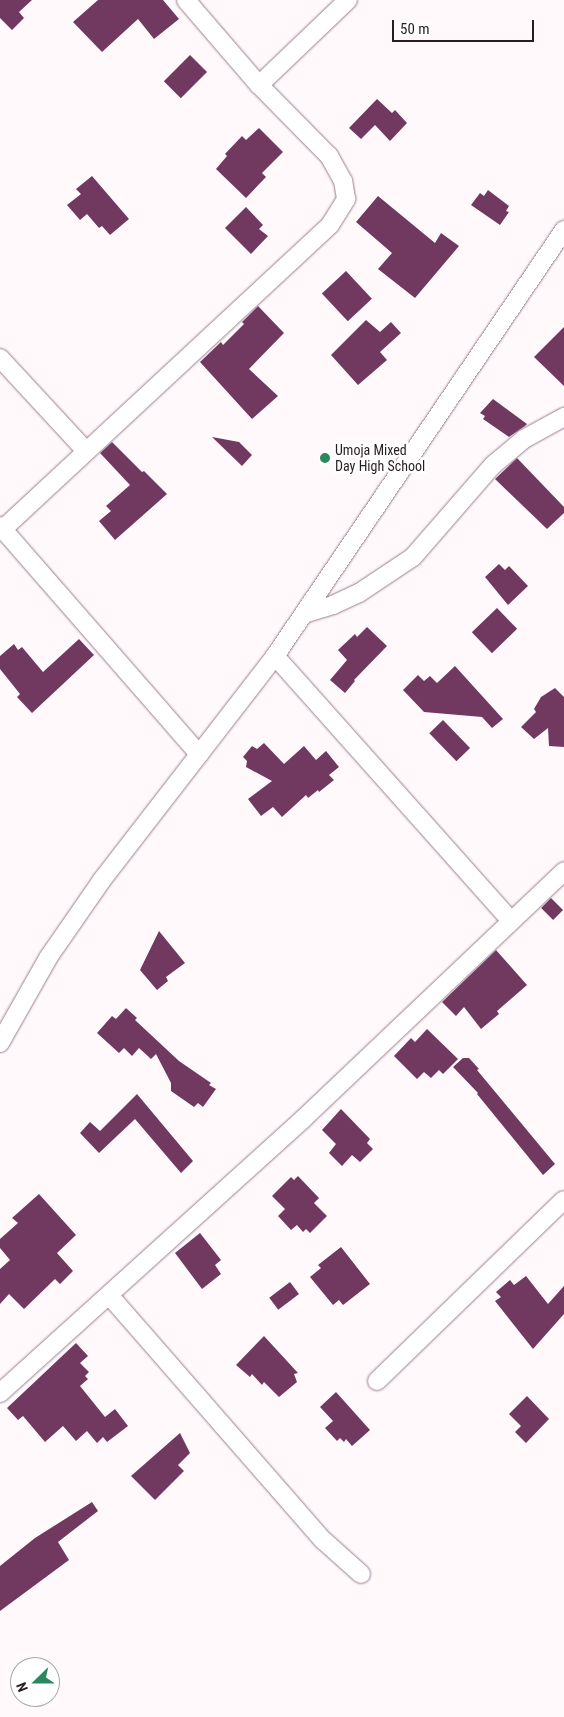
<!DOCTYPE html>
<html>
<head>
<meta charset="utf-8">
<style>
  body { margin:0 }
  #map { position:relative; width:564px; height:1717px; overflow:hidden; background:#fff9fc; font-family:"Roboto Condensed",sans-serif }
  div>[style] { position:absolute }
  .building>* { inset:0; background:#723960; transform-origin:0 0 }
  .roads { filter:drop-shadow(0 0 1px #997f8f) drop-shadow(0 0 1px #997f8f) }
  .street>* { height:18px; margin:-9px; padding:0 9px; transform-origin:9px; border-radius:9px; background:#fff }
  .dots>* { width:14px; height:14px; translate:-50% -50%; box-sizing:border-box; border:2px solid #fff; border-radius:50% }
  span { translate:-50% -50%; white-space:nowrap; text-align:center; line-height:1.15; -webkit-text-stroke:5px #fff; paint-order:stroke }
  .poi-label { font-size:14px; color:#271d23 }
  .left { translate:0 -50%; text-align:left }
  .north { position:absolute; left:10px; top:1657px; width:50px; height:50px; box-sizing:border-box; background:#fff; border:1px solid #a9a5a7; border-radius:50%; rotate:248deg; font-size:14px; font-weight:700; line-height:20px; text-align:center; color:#271d23 }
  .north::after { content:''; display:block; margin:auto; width:18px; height:22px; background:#2a885f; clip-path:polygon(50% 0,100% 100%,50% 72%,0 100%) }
  .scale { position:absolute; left:392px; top:20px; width:142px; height:22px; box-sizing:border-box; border:2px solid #271d23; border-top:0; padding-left:6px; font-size:15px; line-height:18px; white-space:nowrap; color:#271d23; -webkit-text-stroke:4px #fff; paint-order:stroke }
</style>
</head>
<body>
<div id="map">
  <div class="building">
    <div style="clip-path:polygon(0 0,32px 0,19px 12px,24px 18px,12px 30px,0 18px)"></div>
    <div style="clip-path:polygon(98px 0,163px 0,179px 19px,154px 39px,138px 19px,102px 52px,73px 22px)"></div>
    <div style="left:190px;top:55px;width:24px;height:37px;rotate:45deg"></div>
    <div style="clip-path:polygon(377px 99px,392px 113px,395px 110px,407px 123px,390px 141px,375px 125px,361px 139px,349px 128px)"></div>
    <div style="clip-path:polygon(259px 128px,283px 152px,262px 173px,266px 177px,246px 198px,216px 169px,227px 156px,225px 154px,242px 136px,246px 140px)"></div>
    <div style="clip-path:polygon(92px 176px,129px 219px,110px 235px,102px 226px,99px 228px,87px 214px,80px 220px,67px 205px,81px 194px,76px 189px)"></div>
    <div style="clip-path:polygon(488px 190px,509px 206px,506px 211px,509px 212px,500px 225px,471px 205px,480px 193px,484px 196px)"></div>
    <div style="clip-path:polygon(378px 196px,435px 243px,441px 233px,459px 246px,415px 298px,378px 269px,392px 253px,356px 222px)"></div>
    <div style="clip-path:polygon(246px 207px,263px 225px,259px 229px,268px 236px,251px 254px,225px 228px)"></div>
    <div style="left:346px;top:271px;width:38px;height:33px;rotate:47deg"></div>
    <div style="clip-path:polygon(258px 306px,284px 333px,249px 369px,278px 396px,252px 419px,200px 362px,221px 342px,223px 345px,244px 324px,242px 322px)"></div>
    <div style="clip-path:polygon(366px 320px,380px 332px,391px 322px,401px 333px,380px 352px,387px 360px,358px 385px,331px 355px)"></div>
    <div style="clip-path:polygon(564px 327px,564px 386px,534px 357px)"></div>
    <div style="clip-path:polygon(493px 399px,527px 424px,525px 426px,509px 437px,483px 419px,485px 416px,480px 413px)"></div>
    <div style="clip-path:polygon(212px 437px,239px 442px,252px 455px,242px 466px)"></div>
    <div style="clip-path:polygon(112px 442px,142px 472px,144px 471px,167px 494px,115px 540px,99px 521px,111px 511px,106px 506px,130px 485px,100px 453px)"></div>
    <div style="clip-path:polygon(517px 458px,564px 507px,564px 513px,547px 529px,495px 479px)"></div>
    <div style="clip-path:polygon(499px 564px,505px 570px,509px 566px,528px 586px,508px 605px,485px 577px)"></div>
    <div style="left:497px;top:608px;width:29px;height:35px;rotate:46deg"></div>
    <div style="clip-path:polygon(367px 627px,387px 646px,354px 680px,355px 681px,345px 693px,330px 680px,347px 660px,338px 650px,355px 634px,357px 637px)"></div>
    <div style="clip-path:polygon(79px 639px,94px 655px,32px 713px,17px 697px,20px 694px,0 669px,0 656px,14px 644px,18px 650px,22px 647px,43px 672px)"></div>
    <div style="clip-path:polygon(455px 666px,503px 719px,492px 728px,482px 717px,424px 712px,403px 690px,418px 675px,424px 681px,430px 676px,437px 683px)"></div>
    <div style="clip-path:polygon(555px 688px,564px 697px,564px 747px,549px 746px,548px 728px,534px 739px,521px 727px,536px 712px,534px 709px,541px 697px)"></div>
    <div style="left:443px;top:720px;width:39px;height:19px;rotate:46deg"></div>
    <div style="clip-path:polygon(264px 743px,284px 764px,304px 746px,316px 760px,326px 751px,339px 767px,329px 775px,334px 780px,319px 792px,318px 790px,308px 798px,306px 795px,282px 817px,273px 807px,261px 816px,248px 799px,272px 781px,246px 767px,247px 761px,243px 757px,252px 746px,257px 749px)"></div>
    <div style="left:551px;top:898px;width:17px;height:14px;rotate:45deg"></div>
    <div style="clip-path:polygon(159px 931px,185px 963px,166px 977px,168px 981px,157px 990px,140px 970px)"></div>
    <div style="clip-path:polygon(496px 950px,527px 985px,497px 1011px,499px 1014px,481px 1029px,464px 1007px,456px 1016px,442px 1002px)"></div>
    <div style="clip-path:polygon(126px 1008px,137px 1018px,135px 1020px,179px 1061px,211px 1083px,209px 1085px,216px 1089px,203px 1107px,198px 1103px,194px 1107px,171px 1091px,171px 1083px,156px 1054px,151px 1059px,139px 1048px,132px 1056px,124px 1048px,119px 1053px,97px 1033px,112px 1016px,116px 1019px)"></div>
    <div style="clip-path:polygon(427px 1029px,458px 1059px,443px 1074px,439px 1070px,431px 1078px,424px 1072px,417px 1079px,394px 1056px,411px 1038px,415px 1042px)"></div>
    <div style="clip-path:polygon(463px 1058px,469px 1058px,479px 1069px,477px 1070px,555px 1164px,543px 1175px,477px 1094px,478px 1093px,453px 1067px)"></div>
    <div style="clip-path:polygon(137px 1094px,193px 1161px,181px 1173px,135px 1119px,99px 1153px,80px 1133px,90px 1122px,100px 1131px)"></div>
    <div style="clip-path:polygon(341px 1109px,370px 1139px,367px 1143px,373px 1149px,360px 1162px,352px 1155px,342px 1166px,329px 1153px,336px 1144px,322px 1130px)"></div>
    <div style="clip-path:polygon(298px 1176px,319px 1198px,314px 1203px,327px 1216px,310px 1233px,306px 1229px,303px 1232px,297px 1225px,291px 1230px,278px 1216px,285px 1209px,272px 1196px,291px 1177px,294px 1180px)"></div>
    <div style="clip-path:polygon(39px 1194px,76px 1235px,57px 1253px,73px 1271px,60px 1284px,55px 1279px,24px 1309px,9px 1294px,0 1304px,0 1269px,10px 1260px,0 1248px,0 1239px,18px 1223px,12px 1218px)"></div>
    <div style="clip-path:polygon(200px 1233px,221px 1260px,215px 1265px,221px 1274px,202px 1289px,175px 1253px)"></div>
    <div style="clip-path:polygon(341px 1247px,370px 1284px,343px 1305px,339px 1300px,333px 1305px,310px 1277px,321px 1268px,318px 1265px)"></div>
    <div style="clip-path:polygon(526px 1276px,548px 1304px,564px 1286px,564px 1314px,533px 1349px,495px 1301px,501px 1297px,496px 1292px,510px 1280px,514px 1285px)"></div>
    <div style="left:290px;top:1282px;width:15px;height:26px;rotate:53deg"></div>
    <div style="clip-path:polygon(264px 1336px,298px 1373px,294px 1374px,297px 1382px,279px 1397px,264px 1382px,262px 1385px,252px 1374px,250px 1377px,236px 1365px)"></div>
    <div style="clip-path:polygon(76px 1343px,88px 1356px,80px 1363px,89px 1372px,85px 1376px,88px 1379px,80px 1386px,105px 1417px,115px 1409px,128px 1426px,107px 1442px,103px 1437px,97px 1443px,87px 1431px,76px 1441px,63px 1426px,45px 1442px,23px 1416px,18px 1420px,7px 1408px)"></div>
    <div style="clip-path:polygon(336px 1392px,370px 1430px,352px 1446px,346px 1439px,344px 1442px,340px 1438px,337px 1441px,325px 1428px,333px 1421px,320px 1407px)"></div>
    <div style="clip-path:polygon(527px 1396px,549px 1419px,526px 1443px,515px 1432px,521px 1426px,509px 1414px)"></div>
    <div style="clip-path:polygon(180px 1433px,190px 1453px,178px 1465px,184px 1471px,155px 1500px,131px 1476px)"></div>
    <div style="clip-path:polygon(92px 1502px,98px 1511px,58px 1542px,69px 1560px,0 1611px,0 1566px,35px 1538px)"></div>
  </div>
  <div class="roads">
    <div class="street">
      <div style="left:259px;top:85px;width:123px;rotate:-43.7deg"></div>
      <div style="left:0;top:358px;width:127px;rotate:47.2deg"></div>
      <div style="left:0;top:526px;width:303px;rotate:48.9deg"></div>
      <div style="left:3px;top:529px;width:446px;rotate:-42.9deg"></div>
      <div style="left:330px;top:225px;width:31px;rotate:-58deg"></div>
      <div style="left:346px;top:199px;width:18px;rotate:-99deg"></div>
      <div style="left:343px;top:181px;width:29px;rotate:-119deg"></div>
      <div style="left:329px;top:156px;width:100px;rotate:-134.6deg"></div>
      <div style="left:259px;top:85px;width:112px;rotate:-130.7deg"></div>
      <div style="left:304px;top:614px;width:30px;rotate:-17deg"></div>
      <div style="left:333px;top:605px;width:29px;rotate:-25deg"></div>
      <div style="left:359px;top:593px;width:65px;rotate:-33.7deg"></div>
      <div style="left:413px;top:557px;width:122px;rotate:-49deg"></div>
      <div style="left:493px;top:465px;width:40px;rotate:-40deg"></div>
      <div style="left:524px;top:439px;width:46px;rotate:-28.8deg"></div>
      <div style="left:275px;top:656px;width:353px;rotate:48.3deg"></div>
      <div style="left:0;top:1043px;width:98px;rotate:-60.5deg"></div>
      <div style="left:48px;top:958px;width:95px;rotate:-55.3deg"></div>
      <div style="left:102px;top:880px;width:283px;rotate:-52.3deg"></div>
      <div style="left:275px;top:656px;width:515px;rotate:-55.85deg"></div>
      <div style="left:109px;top:1295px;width:325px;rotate:48.9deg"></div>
      <div style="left:323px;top:1540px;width:51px;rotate:41.8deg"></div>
      <div style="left:377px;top:1381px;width:260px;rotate:-44.1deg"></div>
      <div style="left:0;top:1393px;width:409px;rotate:-42.1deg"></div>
      <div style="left:303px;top:1119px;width:360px;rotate:-43.5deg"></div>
    </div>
  </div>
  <div class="dots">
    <div style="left:325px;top:458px;background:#2a885f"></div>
  </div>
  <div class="poi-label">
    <span class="left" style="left:335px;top:458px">Umoja Mixed<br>Day High School</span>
  </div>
  <div class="north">N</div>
  <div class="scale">50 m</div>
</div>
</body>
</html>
